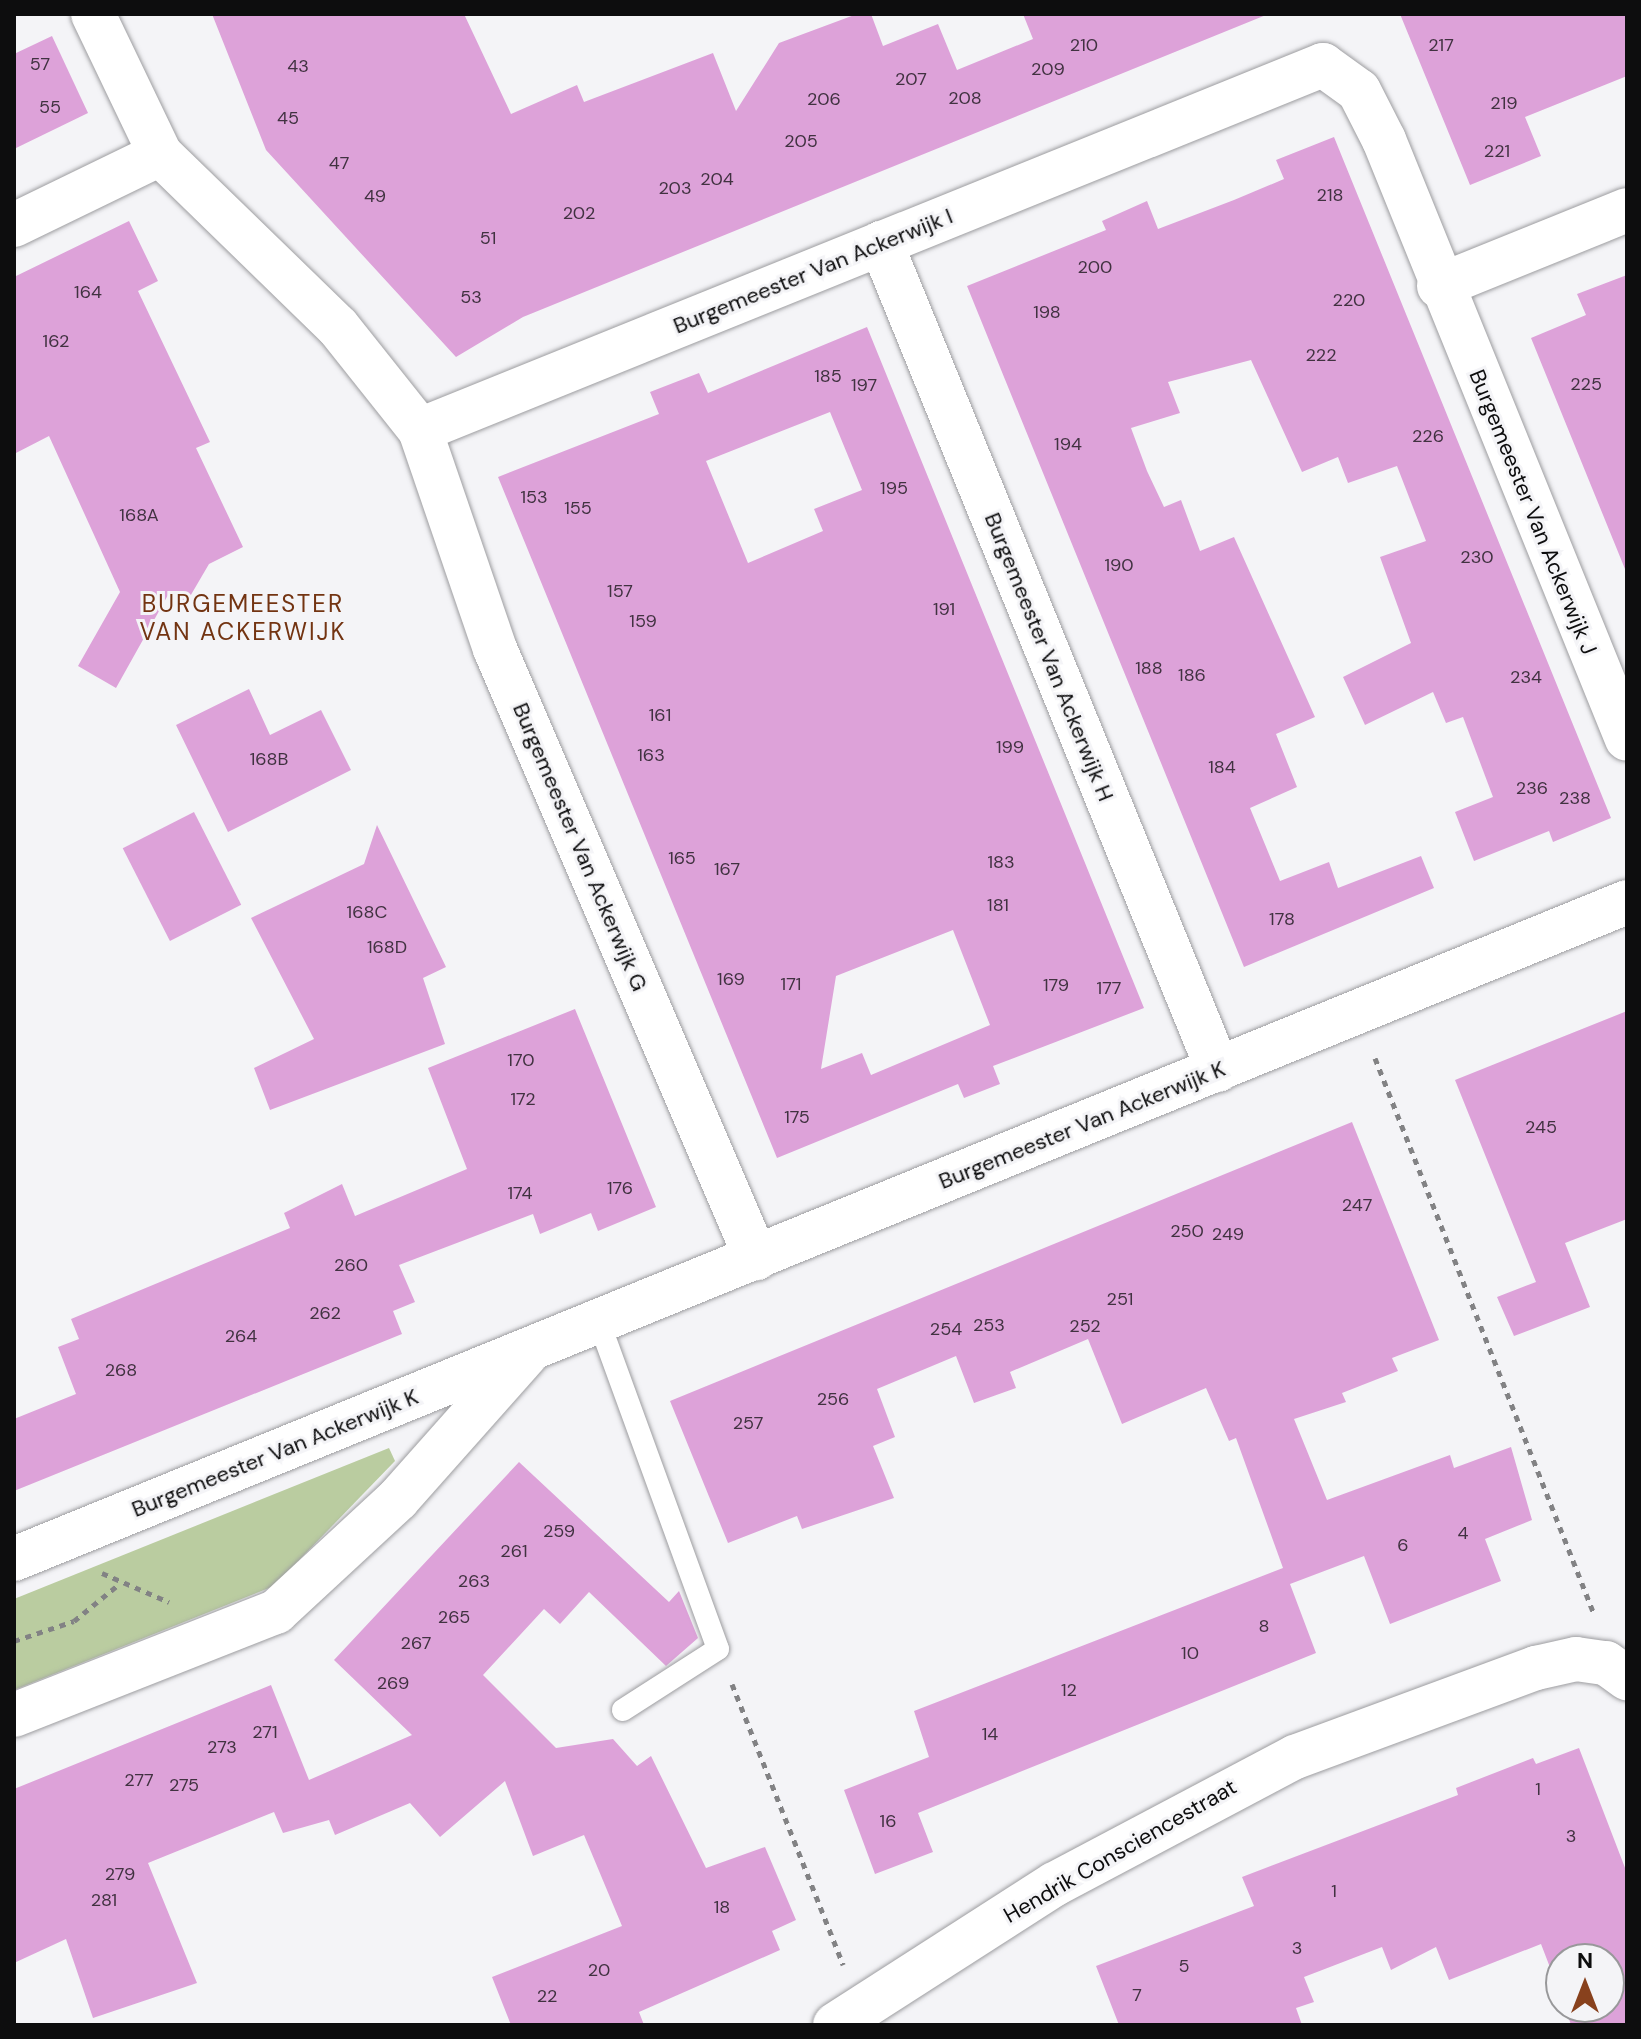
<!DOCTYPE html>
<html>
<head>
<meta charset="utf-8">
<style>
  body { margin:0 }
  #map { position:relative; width:1641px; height:2039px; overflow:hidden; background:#f4f4f7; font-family:"DM Sans",sans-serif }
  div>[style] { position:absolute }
  .green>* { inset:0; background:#bacca0 }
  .building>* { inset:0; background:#dda2d9; transform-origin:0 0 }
  .path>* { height:5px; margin-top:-2.5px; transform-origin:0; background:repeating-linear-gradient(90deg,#828284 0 6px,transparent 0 12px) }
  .roads { filter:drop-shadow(0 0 2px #9d9da0) drop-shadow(0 0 2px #9d9da0) }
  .lane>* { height:22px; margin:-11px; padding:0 11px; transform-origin:11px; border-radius:11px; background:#fff }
  .street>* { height:44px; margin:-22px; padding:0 22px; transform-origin:22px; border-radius:22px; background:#fff }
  span { translate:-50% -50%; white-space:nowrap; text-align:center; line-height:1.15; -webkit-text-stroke:6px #f4f4f7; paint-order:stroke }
  .number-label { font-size:18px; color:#413241 }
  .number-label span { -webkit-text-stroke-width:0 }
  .street-label { font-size:22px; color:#0d0d0e }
  .neighbourhood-label { font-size:24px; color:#733412; letter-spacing:2px }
  .frame { position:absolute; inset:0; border:16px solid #0d0d0e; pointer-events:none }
  .north { position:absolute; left:1545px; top:1943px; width:80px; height:80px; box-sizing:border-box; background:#f4f4f7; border:2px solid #98989a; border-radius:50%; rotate:0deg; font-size:22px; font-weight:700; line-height:32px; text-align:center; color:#0d0d0e }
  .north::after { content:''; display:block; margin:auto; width:28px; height:36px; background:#88411d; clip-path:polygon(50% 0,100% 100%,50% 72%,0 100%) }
</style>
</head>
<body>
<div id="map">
  <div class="green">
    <div style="clip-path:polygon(389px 1448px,395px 1461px,274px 1586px,14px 1690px,14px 1599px)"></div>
  </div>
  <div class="building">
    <div style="clip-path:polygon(212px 14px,464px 14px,511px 114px,577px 85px,584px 102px,713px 53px,736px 111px,779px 43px,857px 14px,871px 14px,883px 46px,938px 24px,957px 70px,1033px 39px,1023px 14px,1266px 15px,523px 317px,456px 357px,266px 150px)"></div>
    <div style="clip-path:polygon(1400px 14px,1627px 14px,1627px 76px,1525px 117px,1541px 156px,1470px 185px)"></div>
    <div style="clip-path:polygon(52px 36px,88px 113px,14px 149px,14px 54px)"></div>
    <div style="clip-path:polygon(1334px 137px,1611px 818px,1553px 842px,1549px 831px,1474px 861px,1455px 812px,1493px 797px,1463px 717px,1446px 723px,1433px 692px,1365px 725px,1343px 677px,1411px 643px,1380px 557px,1426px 541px,1397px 466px,1348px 483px,1338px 457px,1302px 472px,1251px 360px,1168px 382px,1180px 413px,1131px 428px,1147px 471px,1164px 507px,1181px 500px,1200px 551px,1234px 537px,1315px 717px,1276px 734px,1297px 787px,1250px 808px,1280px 881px,1329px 862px,1338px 888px,1421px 856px,1434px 888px,1244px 967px,967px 286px,1106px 230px,1102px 221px,1147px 201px,1158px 229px,1234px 200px,1284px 179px,1276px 160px)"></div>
    <div style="clip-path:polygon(129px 221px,158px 281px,138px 291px,210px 442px,196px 448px,243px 547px,209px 564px,185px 605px,168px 595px,116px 688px,78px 666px,120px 592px,49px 436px,14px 454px,14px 277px)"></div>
    <div style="clip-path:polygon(1627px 275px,1627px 569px,1625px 569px,1531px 338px,1586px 315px,1577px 294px)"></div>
    <div style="clip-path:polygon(evenodd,867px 327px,1144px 1008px,993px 1066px,1000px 1084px,964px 1098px,958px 1084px,777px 1158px,498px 477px,659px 414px,650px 392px,699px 373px,708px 393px,867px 327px,830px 412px,862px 490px,814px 509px,823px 531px,748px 563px,706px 461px,830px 412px,867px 327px,953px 930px,990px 1025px,871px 1075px,862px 1053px,821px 1069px,836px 976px,953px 930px)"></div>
    <div style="clip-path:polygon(249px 689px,270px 735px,321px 710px,351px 770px,228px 832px,176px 725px)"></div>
    <div style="left:194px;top:812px;width:104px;height:80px;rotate:63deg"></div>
    <div style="clip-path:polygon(377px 825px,446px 967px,423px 978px,445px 1044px,270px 1110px,254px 1068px,314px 1039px,251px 918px,364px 864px)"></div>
    <div style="clip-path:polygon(575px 1009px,656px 1207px,598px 1231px,591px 1213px,540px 1234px,533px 1214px,399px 1265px,415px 1302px,393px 1311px,402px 1334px,14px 1491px,14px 1419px,76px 1394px,58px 1347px,79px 1339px,71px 1319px,290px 1228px,284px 1213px,342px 1184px,355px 1216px,467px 1169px,428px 1068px)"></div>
    <div style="clip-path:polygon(1627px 1011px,1627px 1219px,1565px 1243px,1590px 1307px,1514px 1336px,1497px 1297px,1536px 1282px,1455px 1080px)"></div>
    <div style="clip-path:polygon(1352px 1122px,1439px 1340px,1392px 1358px,1398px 1371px,1342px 1393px,1346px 1402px,1294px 1419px,1327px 1500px,1450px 1455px,1454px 1468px,1511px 1447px,1532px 1520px,1485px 1539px,1501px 1581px,1390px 1624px,1364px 1556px,1290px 1584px,1316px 1653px,918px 1813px,933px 1852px,875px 1874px,844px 1790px,929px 1757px,914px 1711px,1283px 1568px,1236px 1438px,1229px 1441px,1206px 1388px,1122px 1424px,1088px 1339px,1010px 1372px,1016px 1388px,974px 1403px,956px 1356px,877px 1389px,895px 1437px,873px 1446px,894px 1498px,802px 1529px,797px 1516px,728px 1543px,670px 1401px)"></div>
    <div style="clip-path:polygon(519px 1462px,669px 1602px,679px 1591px,698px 1638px,666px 1666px,589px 1592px,560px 1624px,544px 1609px,483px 1675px,556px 1748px,613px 1739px,637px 1766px,651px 1756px,706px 1868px,765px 1847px,796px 1920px,772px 1931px,780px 1950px,639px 2012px,644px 2025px,511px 2025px,492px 1977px,622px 1926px,584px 1835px,533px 1856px,505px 1781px,440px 1837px,410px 1803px,335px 1835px,329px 1820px,283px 1833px,274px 1812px,148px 1863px,197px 1983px,93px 2018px,66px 1939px,14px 1963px,14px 1789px,271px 1685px,309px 1780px,412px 1735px,334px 1660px)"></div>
    <div style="clip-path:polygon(1579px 1748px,1627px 1873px,1627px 2025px,1571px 2025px,1565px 2007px,1609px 2007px,1609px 1959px,1561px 1959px,1561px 1996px,1541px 1944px,1449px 1980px,1436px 1947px,1391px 1970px,1382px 1947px,1304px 1977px,1314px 2002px,1296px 2008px,1302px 2025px,1119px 2025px,1096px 1966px,1254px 1906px,1242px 1877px,1458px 1795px,1456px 1788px,1533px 1758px,1536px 1764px)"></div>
  </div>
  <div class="path">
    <div style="left:1375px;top:1058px;width:598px;rotate:68.5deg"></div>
    <div style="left:102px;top:1573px;width:73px;rotate:23.4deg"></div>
    <div style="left:14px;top:1641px;width:63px;rotate:-18.4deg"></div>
    <div style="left:74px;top:1621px;width:57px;rotate:-39.3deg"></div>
    <div style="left:732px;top:1684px;width:302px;rotate:68.4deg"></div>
  </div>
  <div class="roads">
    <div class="lane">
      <div style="left:599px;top:1322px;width:348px;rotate:70deg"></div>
      <div style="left:718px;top:1649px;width:113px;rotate:147.3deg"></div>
    </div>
    <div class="street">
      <div style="left:93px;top:14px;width:155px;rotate:64.4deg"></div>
      <div style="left:160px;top:154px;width:248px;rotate:44.2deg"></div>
      <div style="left:338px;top:327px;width:132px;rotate:51.5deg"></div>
      <div style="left:420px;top:430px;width:974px;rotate:-22.01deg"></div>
      <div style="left:1323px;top:65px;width:44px;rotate:35.8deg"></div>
      <div style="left:1359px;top:91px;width:55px;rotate:63deg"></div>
      <div style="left:1384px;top:140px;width:646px;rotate:67.92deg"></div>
      <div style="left:14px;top:225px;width:162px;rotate:-25.9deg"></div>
      <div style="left:881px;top:243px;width:893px;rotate:67.83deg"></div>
      <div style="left:1439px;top:286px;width:203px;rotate:-22deg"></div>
      <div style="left:420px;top:430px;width:231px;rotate:71.1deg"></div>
      <div style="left:495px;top:649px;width:663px;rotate:66.8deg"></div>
      <div style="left:14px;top:1559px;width:1742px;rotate:-22.16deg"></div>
      <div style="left:14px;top:1715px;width:282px;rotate:-21.5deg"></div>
      <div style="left:276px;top:1612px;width:166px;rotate:-42.8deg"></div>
      <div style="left:398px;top:1499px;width:193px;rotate:-48.4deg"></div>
      <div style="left:835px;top:2025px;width:261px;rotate:-32.7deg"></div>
      <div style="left:1055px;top:1884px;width:272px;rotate:-27.9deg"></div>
      <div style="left:1295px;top:1757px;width:257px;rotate:-20.3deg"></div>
      <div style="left:1536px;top:1668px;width:41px;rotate:-12.7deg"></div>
      <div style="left:1576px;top:1659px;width:30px;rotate:8deg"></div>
      <div style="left:1606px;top:1663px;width:26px;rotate:36deg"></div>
    </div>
  </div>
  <div class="number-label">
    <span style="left:1084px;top:45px">210</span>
    <span style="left:1441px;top:45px">217</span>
    <span style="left:40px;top:64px">57</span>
    <span style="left:298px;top:66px">43</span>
    <span style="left:1048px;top:69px">209</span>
    <span style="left:911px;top:79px">207</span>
    <span style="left:965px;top:98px">208</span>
    <span style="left:824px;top:99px">206</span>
    <span style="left:1504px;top:103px">219</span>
    <span style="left:50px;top:107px">55</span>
    <span style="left:288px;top:118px">45</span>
    <span style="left:801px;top:141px">205</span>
    <span style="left:1497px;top:151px">221</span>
    <span style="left:339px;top:163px">47</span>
    <span style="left:717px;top:179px">204</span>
    <span style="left:675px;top:188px">203</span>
    <span style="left:1330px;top:195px">218</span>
    <span style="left:375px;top:196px">49</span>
    <span style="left:579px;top:213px">202</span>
    <span style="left:488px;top:238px">51</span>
    <span style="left:1095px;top:267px">200</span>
    <span style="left:88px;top:292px">164</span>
    <span style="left:471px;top:297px">53</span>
    <span style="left:1349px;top:300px">220</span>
    <span style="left:1047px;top:312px">198</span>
    <span style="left:56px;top:341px">162</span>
    <span style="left:1321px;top:355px">222</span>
    <span style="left:828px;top:376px">185</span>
    <span style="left:1586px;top:384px">225</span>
    <span style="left:864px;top:385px">197</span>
    <span style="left:1428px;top:436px">226</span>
    <span style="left:1068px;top:444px">194</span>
    <span style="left:894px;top:488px">195</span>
    <span style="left:534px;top:497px">153</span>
    <span style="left:578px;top:508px">155</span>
    <span style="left:139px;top:515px">168A</span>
    <span style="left:1477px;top:557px">230</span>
    <span style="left:1119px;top:565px">190</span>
    <span style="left:620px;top:591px">157</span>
    <span style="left:944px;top:609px">191</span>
    <span style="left:643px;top:621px">159</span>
    <span style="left:1149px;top:668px">188</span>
    <span style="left:1192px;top:675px">186</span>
    <span style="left:1526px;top:677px">234</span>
    <span style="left:660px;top:715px">161</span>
    <span style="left:1010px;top:747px">199</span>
    <span style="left:651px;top:755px">163</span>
    <span style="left:269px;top:759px">168B</span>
    <span style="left:1222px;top:767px">184</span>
    <span style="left:1532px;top:788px">236</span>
    <span style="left:1575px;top:798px">238</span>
    <span style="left:682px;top:858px">165</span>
    <span style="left:1001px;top:862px">183</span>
    <span style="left:727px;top:869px">167</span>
    <span style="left:998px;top:905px">181</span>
    <span style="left:367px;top:912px">168C</span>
    <span style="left:1282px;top:919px">178</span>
    <span style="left:387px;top:947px">168D</span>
    <span style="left:731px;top:979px">169</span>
    <span style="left:791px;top:984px">171</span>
    <span style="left:1056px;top:985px">179</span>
    <span style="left:1109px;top:988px">177</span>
    <span style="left:521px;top:1060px">170</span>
    <span style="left:523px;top:1099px">172</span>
    <span style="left:797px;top:1117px">175</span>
    <span style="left:1541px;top:1127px">245</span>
    <span style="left:620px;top:1188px">176</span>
    <span style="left:520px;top:1193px">174</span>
    <span style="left:1357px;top:1205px">247</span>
    <span style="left:1187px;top:1231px">250</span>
    <span style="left:1228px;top:1234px">249</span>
    <span style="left:351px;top:1265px">260</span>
    <span style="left:1120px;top:1299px">251</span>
    <span style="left:325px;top:1313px">262</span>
    <span style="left:989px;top:1325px">253</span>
    <span style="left:1085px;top:1326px">252</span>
    <span style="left:946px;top:1329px">254</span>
    <span style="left:241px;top:1336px">264</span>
    <span style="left:121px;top:1370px">268</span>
    <span style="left:833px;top:1399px">256</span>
    <span style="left:748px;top:1423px">257</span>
    <span style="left:559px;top:1531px">259</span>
    <span style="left:1463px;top:1533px">4</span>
    <span style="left:1403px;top:1545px">6</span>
    <span style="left:514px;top:1551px">261</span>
    <span style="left:474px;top:1581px">263</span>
    <span style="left:454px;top:1617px">265</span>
    <span style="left:1264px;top:1626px">8</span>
    <span style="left:416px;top:1643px">267</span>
    <span style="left:1190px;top:1653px">10</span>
    <span style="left:393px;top:1683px">269</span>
    <span style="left:1069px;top:1690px">12</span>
    <span style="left:265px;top:1732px">271</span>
    <span style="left:990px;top:1734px">14</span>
    <span style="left:222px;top:1747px">273</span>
    <span style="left:139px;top:1780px">277</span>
    <span style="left:184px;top:1785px">275</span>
    <span style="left:1538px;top:1789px">1</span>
    <span style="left:888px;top:1821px">16</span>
    <span style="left:1571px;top:1836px">3</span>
    <span style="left:120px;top:1874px">279</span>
    <span style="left:1334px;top:1891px">1</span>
    <span style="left:104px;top:1900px">281</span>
    <span style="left:722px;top:1907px">18</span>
    <span style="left:1297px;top:1948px">3</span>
    <span style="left:1184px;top:1966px">5</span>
    <span style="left:599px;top:1970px">20</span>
    <span style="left:1137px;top:1995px">7</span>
    <span style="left:547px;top:1996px">22</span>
  </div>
  <div class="street-label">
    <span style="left:813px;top:271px;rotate:-22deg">Burgemeester Van Ackerwijk I</span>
    <span style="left:1533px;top:512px;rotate:68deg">Burgemeester Van Ackerwijk J</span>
    <span style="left:1049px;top:657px;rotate:68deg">Burgemeester Van Ackerwijk H</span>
    <span style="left:580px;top:847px;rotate:67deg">Burgemeester Van Ackerwijk G</span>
    <span style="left:1082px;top:1125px;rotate:-22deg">Burgemeester Van Ackerwijk K</span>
    <span style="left:275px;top:1453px;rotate:-22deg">Burgemeester Van Ackerwijk K</span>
    <span style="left:1120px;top:1851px;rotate:-30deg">Hendrik Consciencestraat</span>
  </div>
  <div class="neighbourhood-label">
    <span style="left:243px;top:618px">BURGEMEESTER<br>VAN ACKERWIJK</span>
  </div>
  <div class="frame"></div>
  <div class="north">N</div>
</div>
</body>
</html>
